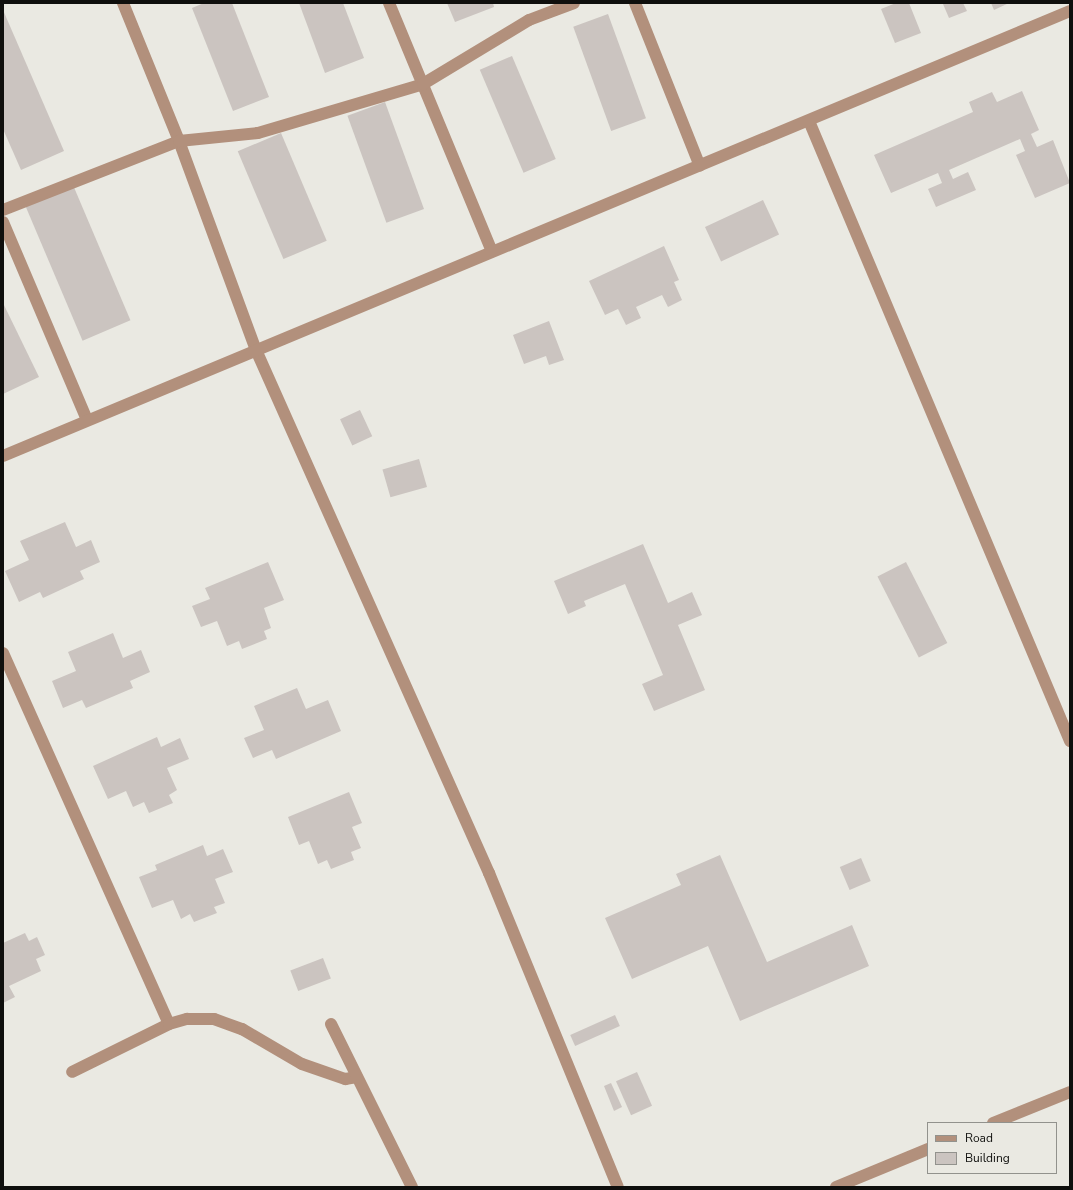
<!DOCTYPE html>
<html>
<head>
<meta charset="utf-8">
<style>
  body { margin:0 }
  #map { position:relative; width:1073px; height:1190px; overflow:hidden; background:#eae9e2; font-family:"Nunito Sans",sans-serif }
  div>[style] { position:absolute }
  .building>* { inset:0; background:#cbc4c0; transform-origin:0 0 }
  .minor>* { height:12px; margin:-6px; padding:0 6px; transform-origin:6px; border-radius:6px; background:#b2907c }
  span { translate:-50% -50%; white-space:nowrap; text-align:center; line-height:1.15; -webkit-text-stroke:3px #eae9e2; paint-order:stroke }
  .frame { position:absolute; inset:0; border:4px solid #0f0f0d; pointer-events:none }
  .legend { position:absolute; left:927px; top:1122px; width:130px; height:52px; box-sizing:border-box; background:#eae9e2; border:1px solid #92928d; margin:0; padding:5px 7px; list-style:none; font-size:12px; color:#0f0f0d }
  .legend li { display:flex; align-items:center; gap:8px; height:20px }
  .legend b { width:20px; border:1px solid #92928d }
</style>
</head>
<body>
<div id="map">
  <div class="building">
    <div style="clip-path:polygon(204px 3px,232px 3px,269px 97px,233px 111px,192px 8px)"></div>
    <div style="clip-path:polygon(299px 3px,343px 3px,364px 58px,325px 73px)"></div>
    <div style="clip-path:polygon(447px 3px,493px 3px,494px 7px,455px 22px)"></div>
    <div style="clip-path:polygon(896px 3px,909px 3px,921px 33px,895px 43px,881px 9px)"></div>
    <div style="clip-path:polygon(963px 3px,967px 11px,949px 18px,943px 4px)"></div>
    <div style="clip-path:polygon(991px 3px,1009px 3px,994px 10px)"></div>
    <div style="clip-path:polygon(3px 10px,64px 151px,21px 170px,3px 129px)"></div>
    <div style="left:608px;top:14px;width:111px;height:37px;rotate:70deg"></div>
    <div style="left:512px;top:56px;width:112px;height:35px;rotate:67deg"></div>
    <div style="clip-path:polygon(1022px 91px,1039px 130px,1031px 134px,1037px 147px,1053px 140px,1070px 183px,1035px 198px,1016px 155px,1025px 151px,1020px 139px,949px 170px,953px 179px,968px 172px,976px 190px,936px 207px,928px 189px,942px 183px,938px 173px,891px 193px,874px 155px,973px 112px,969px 102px,992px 92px,997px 102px)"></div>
    <div style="left:385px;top:102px;width:114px;height:40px;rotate:70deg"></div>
    <div style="left:281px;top:133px;width:117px;height:47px;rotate:67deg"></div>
    <div style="left:73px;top:185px;width:147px;height:52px;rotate:67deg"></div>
    <div style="left:763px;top:200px;width:38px;height:64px;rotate:65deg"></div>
    <div style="clip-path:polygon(664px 246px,679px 280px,674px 282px,682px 300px,668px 307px,662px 295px,636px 307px,641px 318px,626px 325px,618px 309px,605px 315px,589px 281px)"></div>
    <div style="clip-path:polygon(3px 303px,39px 377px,3px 394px)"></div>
    <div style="clip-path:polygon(549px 321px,564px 360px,549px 365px,546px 356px,524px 364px,513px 335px)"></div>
    <div style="left:360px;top:410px;width:29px;height:22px;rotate:65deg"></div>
    <div style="left:419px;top:459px;width:29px;height:38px;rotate:74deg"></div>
    <div style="clip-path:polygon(65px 522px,76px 547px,91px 540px,100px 562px,80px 571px,84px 579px,43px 598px,40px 592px,19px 602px,5px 571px,29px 560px,20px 541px)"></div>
    <div style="clip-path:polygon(643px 544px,668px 603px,692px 592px,702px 615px,678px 625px,705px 690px,654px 711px,642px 684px,663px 675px,625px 584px,584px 601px,586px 606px,568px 614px,554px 581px)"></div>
    <div style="clip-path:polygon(268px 562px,284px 600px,264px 608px,271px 628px,264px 631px,267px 639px,242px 649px,239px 641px,227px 646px,217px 621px,201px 627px,192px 606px,210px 599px,205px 588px)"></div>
    <div style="left:906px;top:562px;width:91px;height:32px;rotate:63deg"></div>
    <div style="clip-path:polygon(113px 633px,123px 658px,141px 650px,150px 672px,130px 681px,133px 688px,86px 708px,82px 700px,63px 708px,52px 681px,76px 671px,68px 652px)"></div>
    <div style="clip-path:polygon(297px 688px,306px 709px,328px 700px,341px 731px,276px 759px,272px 750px,253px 758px,244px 738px,264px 730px,254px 706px)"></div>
    <div style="clip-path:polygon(157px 737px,161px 747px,180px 738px,189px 759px,167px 768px,177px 790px,169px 795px,173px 803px,149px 813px,144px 802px,133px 807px,126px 791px,108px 799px,93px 766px)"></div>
    <div style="clip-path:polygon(349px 792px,362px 823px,352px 827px,361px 848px,351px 852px,354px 860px,331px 869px,327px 860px,318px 864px,309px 841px,299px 845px,288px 817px)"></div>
    <div style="clip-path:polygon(203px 845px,207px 856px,223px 849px,233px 872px,215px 879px,225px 903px,214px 907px,217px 913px,194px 922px,190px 914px,181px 919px,173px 900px,152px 908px,139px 877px,157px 870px,155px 865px)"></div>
    <div style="clip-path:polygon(720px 855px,767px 962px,852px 925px,869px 966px,740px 1021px,708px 946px,632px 979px,605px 918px,681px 885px,676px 874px)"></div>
    <div style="left:861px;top:858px;width:25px;height:23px;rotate:67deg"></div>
    <div style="clip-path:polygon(25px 933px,29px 941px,37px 937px,45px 955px,36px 959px,41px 971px,9px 986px,15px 997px,3px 1003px,3px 943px)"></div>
    <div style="left:323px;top:958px;width:22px;height:35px;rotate:69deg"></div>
    <div style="left:615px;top:1015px;width:12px;height:49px;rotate:66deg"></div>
    <div style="left:637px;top:1072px;width:37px;height:23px;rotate:66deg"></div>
    <div style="clip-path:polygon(611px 1083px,622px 1107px,614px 1111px,604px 1086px)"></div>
  </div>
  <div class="minor">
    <div style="left:123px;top:3px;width:149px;rotate:67.9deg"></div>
    <div style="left:179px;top:141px;width:223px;rotate:69.8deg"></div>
    <div style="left:256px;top:350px;width:573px;rotate:65.99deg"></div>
    <div style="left:489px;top:873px;width:339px;rotate:67.7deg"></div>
    <div style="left:389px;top:3px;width:269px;rotate:67.5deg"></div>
    <div style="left:635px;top:3px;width:175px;rotate:68.3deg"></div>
    <div style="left:809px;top:121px;width:673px;rotate:67.17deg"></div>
    <div style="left:3px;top:210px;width:189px;rotate:-21.4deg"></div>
    <div style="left:179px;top:141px;width:79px;rotate:-5.8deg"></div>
    <div style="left:258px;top:133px;width:172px;rotate:-16.5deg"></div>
    <div style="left:423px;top:84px;width:124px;rotate:-31.1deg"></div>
    <div style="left:529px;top:20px;width:48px;rotate:-20.7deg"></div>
    <div style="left:3px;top:222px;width:215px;rotate:67deg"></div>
    <div style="left:3px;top:456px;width:1156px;rotate:-22.64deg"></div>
    <div style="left:3px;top:653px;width:406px;rotate:65.9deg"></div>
    <div style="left:169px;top:1024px;width:108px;rotate:153.7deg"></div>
    <div style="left:169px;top:1024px;width:19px;rotate:-16deg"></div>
    <div style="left:187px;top:1019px;width:27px"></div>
    <div style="left:214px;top:1019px;width:30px;rotate:20deg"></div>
    <div style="left:242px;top:1029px;width:69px;rotate:30.3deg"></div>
    <div style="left:302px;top:1064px;width:46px;rotate:19.2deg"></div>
    <div style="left:345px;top:1079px;width:12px;rotate:-9deg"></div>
    <div style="left:331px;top:1024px;width:182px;rotate:63.6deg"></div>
    <div style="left:993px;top:1123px;width:83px;rotate:-21.9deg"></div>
    <div style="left:836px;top:1187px;width:100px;rotate:-22.4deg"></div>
  </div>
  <div class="frame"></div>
  <ul class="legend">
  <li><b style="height:5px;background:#b2907c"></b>Road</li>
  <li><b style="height:11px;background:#cbc4c0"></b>Building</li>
  </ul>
</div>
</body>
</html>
